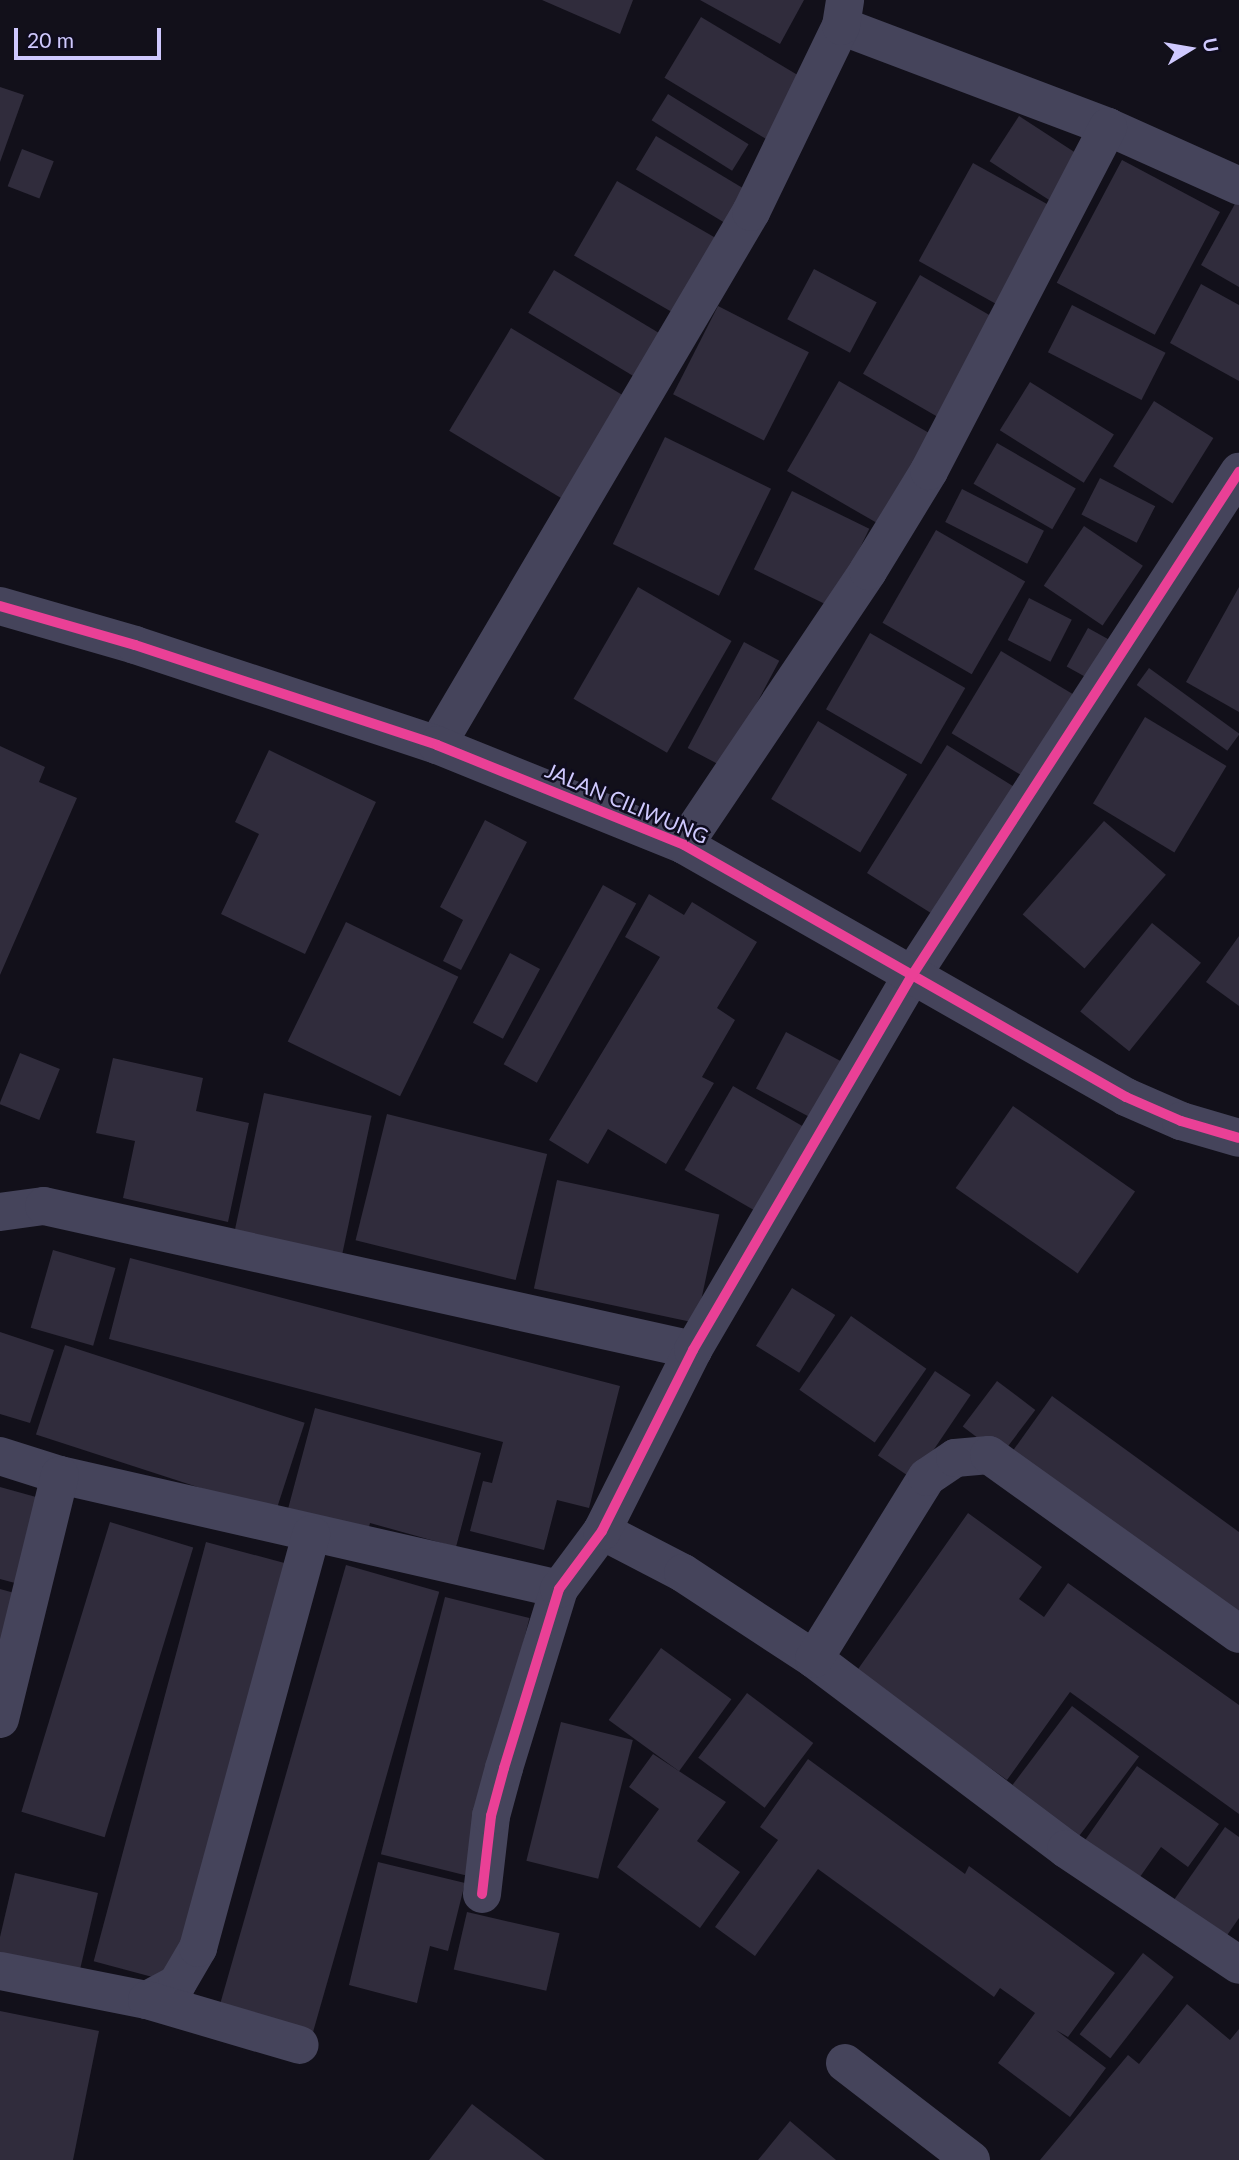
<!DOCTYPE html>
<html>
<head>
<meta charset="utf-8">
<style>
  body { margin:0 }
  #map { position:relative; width:1239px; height:2160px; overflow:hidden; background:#12101a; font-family:Lato,sans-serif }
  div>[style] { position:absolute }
  .building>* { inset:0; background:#302c3c; transform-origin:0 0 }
  .minor>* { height:38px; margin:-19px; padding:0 19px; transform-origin:19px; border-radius:19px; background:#45445b }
  .tertiary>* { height:38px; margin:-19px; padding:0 19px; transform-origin:19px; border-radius:19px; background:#45445b }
  .cycleway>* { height:10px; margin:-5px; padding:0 5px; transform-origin:5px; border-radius:5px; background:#ea4096 }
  span { translate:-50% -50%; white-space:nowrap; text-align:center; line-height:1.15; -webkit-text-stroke:5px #0f0c1e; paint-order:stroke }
  .street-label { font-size:21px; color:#cfc9fe }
  .north { position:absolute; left:1155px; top:14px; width:70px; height:70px; -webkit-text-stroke:5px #0f0c1e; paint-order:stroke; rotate:79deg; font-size:19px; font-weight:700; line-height:28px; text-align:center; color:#cfc9fe }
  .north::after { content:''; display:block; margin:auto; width:24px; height:32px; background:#cfc9fe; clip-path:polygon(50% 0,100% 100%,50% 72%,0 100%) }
  .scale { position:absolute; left:14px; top:28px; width:147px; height:32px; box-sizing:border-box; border:4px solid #cfc9fe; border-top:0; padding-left:9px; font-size:21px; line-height:24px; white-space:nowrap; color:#cfc9fe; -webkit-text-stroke:5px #0f0c1e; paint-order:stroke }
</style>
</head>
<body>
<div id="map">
  <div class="building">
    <div style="clip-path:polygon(542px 0,633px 0,620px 34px)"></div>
    <div style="clip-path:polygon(700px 0,804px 0,780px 44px)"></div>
    <div style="left:701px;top:17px;width:123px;height:71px;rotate:31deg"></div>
    <div style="clip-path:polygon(0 87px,24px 95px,0 162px)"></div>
    <div style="left:668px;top:94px;width:95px;height:31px;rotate:32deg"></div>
    <div style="left:1019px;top:116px;width:82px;height:54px;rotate:33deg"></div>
    <div style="left:656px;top:136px;width:104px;height:39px;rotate:31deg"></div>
    <div style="left:22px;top:149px;width:34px;height:40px;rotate:21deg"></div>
    <div style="left:1122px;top:160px;width:111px;height:139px;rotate:28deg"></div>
    <div style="left:973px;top:163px;width:100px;height:112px;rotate:29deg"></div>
    <div style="left:617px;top:181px;width:125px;height:86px;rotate:30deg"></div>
    <div style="clip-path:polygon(1236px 202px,1239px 204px,1239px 287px,1201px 265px)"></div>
    <div style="left:814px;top:269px;width:71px;height:57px;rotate:28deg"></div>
    <div style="left:554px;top:270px;width:139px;height:50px;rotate:31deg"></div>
    <div style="left:920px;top:275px;width:95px;height:114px;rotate:30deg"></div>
    <div style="clip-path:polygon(1201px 284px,1239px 305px,1239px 381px,1170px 343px)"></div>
    <div style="left:1072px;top:305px;width:105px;height:53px;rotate:27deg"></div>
    <div style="left:718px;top:306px;width:102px;height:99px;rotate:27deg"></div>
    <div style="left:511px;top:328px;width:145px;height:120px;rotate:31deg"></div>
    <div style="left:839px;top:381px;width:106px;height:104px;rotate:30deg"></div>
    <div style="left:1030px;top:382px;width:99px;height:57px;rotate:32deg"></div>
    <div style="left:1154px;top:401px;width:70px;height:77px;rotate:32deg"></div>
    <div style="left:665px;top:437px;width:118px;height:119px;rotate:26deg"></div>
    <div style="left:997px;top:443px;width:91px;height:47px;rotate:30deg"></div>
    <div style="left:1100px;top:478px;width:62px;height:41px;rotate:27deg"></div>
    <div style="left:962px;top:489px;width:92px;height:37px;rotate:27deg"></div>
    <div style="left:792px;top:491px;width:86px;height:87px;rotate:26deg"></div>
    <div style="left:1084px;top:526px;width:71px;height:72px;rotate:34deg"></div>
    <div style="left:936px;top:530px;width:103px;height:107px;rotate:30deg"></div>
    <div style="left:638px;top:587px;width:108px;height:129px;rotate:30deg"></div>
    <div style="clip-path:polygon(1239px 587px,1239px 712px,1186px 682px)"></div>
    <div style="left:1029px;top:598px;width:48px;height:47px;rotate:27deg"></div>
    <div style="left:1088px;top:628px;width:31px;height:44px;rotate:29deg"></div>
    <div style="left:870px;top:633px;width:110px;height:88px;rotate:30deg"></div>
    <div style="left:744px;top:642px;width:40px;height:120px;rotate:28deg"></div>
    <div style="left:1001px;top:651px;width:87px;height:96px;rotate:31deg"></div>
    <div style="left:1149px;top:668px;width:112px;height:21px;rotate:36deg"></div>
    <div style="left:1145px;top:717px;width:95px;height:101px;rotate:31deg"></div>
    <div style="left:818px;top:721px;width:104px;height:91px;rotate:31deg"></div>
    <div style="left:947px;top:745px;width:89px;height:151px;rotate:32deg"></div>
    <div style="clip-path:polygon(0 746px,45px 767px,39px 782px,77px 798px,0 975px)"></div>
    <div style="clip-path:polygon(269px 750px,376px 802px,305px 954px,221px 914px,259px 834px,235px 822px)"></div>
    <div style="clip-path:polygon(485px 820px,527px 842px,461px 970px,443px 961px,463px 920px,440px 907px)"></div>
    <div style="left:1104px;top:821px;width:82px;height:124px;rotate:41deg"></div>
    <div style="left:603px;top:885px;width:38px;height:205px;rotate:29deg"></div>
    <div style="clip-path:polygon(649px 894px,684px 915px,692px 902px,757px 942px,717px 1008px,735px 1020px,702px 1077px,714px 1083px,666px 1164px,608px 1129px,588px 1164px,549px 1140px,660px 957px,625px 937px)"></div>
    <div style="left:346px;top:922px;width:125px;height:133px;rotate:26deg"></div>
    <div style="left:1152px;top:923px;width:63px;height:114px;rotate:39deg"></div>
    <div style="clip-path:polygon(1239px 936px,1239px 1006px,1206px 982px)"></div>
    <div style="left:510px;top:953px;width:34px;height:79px;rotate:28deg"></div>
    <div style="left:786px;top:1032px;width:73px;height:64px;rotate:28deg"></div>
    <div style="left:20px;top:1053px;width:43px;height:55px;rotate:22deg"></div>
    <div style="clip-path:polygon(113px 1058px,203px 1078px,196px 1111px,249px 1123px,228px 1222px,123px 1198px,135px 1141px,96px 1133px)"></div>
    <div style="left:733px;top:1086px;width:91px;height:97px;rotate:30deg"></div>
    <div style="left:264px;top:1093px;width:110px;height:147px;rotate:12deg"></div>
    <div style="left:1013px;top:1106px;width:149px;height:100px;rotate:35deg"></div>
    <div style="left:387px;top:1114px;width:165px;height:130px;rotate:14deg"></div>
    <div style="left:557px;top:1180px;width:166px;height:111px;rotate:12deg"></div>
    <div style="left:53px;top:1250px;width:65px;height:81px;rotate:16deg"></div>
    <div style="clip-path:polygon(130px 1258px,620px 1386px,589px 1508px,557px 1500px,544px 1550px,470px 1531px,483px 1481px,492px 1483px,503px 1442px,109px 1339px)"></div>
    <div style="left:792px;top:1288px;width:51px;height:68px;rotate:32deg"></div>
    <div style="left:851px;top:1316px;width:92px;height:90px;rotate:35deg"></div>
    <div style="clip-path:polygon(0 1332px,54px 1350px,30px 1423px,0 1414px)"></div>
    <div style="left:65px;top:1345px;width:252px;height:94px;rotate:18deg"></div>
    <div style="left:935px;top:1371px;width:43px;height:102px;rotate:34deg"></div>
    <div style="left:997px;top:1381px;width:48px;height:57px;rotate:37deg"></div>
    <div style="clip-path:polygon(1052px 1396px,1239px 1532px,1239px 1626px,1007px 1459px)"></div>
    <div style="clip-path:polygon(315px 1408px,481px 1453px,456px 1547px,370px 1523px,368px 1531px,288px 1509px)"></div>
    <div style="clip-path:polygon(0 1487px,36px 1497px,15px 1583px,0 1579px)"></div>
    <div style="clip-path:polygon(968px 1513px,1042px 1567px,1019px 1599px,1044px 1617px,1068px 1583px,1239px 1705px,1239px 1814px,1070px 1692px,1007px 1780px,856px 1672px)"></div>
    <div style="left:110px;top:1522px;width:87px;height:303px;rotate:17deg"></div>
    <div style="left:206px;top:1542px;width:86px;height:434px;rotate:15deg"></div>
    <div style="left:346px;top:1565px;width:97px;height:460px;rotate:16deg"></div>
    <div style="clip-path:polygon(0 1589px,18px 1594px,0 1663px)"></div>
    <div style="left:445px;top:1597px;width:87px;height:265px;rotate:14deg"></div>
    <div style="left:661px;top:1648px;width:87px;height:89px;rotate:36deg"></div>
    <div style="left:747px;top:1693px;width:83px;height:81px;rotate:37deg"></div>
    <div style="left:1072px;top:1706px;width:84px;height:99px;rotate:37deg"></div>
    <div style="left:561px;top:1722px;width:74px;height:143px;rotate:14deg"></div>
    <div style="clip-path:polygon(653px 1754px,726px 1802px,697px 1841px,740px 1872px,700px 1928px,617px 1867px,659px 1809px,629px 1787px)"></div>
    <div style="clip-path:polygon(808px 1759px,965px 1874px,969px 1866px,1115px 1973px,1068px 2037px,1056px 2030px,1106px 2068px,1070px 2117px,998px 2063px,1035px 2013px,1000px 1988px,994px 1997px,818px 1869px,755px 1956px,715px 1927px,778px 1840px,760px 1827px)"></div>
    <div style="clip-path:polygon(1137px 1766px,1219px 1824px,1188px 1867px,1161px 1847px,1135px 1884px,1081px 1846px)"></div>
    <div style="clip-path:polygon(1225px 1827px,1239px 1837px,1239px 1918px,1221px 1944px,1169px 1907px)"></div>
    <div style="clip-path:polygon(378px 1862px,465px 1883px,448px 1951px,430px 1946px,417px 2003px,349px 1985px)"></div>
    <div style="clip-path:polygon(15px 1873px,98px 1893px,78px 1978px,0 1959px,0 1937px)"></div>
    <div style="left:467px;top:1912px;width:95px;height:59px;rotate:13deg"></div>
    <div style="left:1143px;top:1953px;width:39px;height:103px;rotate:38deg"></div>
    <div style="clip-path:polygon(1187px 2004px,1230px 2040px,1239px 2029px,1239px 2160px,1040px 2160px,1128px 2055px,1139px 2064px)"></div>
    <div style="clip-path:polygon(0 2011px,99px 2031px,73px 2160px,0 2160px)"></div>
    <div style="clip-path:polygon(472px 2104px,545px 2160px,429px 2160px)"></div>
    <div style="clip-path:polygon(790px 2121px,836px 2160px,758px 2160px)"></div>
  </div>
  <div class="minor">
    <div style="left:841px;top:26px;width:285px;rotate:20.7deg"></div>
    <div style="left:1108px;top:127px;width:144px;rotate:24.2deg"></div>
    <div style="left:437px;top:745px;width:619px;rotate:-59.5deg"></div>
    <div style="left:751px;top:212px;width:207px;rotate:-64.2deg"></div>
    <div style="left:841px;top:26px;width:26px;rotate:-81deg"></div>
    <div style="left:684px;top:845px;width:330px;rotate:-56.1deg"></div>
    <div style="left:868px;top:571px;width:117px;rotate:-58.6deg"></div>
    <div style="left:929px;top:471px;width:388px;rotate:-62.5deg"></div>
    <div style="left:0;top:1212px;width:44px;rotate:-7.8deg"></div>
    <div style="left:44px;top:1206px;width:665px;rotate:12.51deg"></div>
    <div style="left:0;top:1456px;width:63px;rotate:17.6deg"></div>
    <div style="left:60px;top:1475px;width:512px;rotate:12.87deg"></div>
    <div style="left:602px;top:1531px;width:91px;rotate:27.4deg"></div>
    <div style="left:683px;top:1573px;width:157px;rotate:33.3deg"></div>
    <div style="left:814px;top:1659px;width:316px;rotate:37deg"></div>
    <div style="left:1066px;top:1849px;width:208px;rotate:33.8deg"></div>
    <div style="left:814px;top:1659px;width:214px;rotate:-58.2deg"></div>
    <div style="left:927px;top:1477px;width:34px;rotate:-34deg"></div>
    <div style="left:955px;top:1458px;width:34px;rotate:-5deg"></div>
    <div style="left:989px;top:1455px;width:307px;rotate:35.6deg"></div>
    <div style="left:0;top:1719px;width:251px;rotate:-76.2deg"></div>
    <div style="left:482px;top:1894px;width:79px;rotate:-83.4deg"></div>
    <div style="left:491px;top:1816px;width:50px;rotate:-74.8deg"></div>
    <div style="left:504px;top:1768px;width:187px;rotate:-72.9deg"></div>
    <div style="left:559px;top:1589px;width:72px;rotate:-53.4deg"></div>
    <div style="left:602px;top:1531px;width:203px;rotate:-63.3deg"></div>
    <div style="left:693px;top:1350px;width:436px;rotate:-59.7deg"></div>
    <div style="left:913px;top:974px;width:599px;rotate:-57deg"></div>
    <div style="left:0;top:1971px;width:150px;rotate:11.2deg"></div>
    <div style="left:147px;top:2000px;width:34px;rotate:-28deg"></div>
    <div style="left:177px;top:1984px;width:42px;rotate:-59.7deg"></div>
    <div style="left:198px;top:1948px;width:429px;rotate:-74.7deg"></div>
    <div style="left:147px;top:2000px;width:159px;rotate:16.4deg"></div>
    <div style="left:845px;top:2063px;width:159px;rotate:37.6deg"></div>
  </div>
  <div class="tertiary">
    <div style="left:0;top:606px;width:141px;rotate:16.1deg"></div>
    <div style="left:135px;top:645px;width:318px;rotate:18.3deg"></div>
    <div style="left:437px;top:745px;width:266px;rotate:22deg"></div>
    <div style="left:684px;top:845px;width:509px;rotate:29.69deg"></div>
    <div style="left:1126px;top:1097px;width:60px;rotate:23.6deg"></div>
    <div style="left:1181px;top:1121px;width:60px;rotate:16.3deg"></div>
  </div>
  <div class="cycleway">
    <div style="left:0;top:606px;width:141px;rotate:16.1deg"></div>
    <div style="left:135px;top:645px;width:318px;rotate:18.3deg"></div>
    <div style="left:437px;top:745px;width:266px;rotate:22deg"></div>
    <div style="left:684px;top:845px;width:509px;rotate:29.69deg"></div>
    <div style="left:1126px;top:1097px;width:60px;rotate:23.6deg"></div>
    <div style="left:1181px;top:1121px;width:60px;rotate:16.3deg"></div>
    <div style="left:482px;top:1894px;width:79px;rotate:-83.4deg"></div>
    <div style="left:491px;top:1816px;width:50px;rotate:-74.8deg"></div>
    <div style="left:504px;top:1768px;width:187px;rotate:-72.9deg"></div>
    <div style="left:559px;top:1589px;width:72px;rotate:-53.4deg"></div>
    <div style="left:602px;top:1531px;width:203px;rotate:-63.3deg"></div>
    <div style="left:693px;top:1350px;width:436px;rotate:-59.7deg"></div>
    <div style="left:913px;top:974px;width:599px;rotate:-57deg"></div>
  </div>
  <div class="street-label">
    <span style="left:627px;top:803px;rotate:23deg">JALAN CILIWUNG</span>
  </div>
  <div class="north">U</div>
  <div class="scale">20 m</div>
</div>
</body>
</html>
